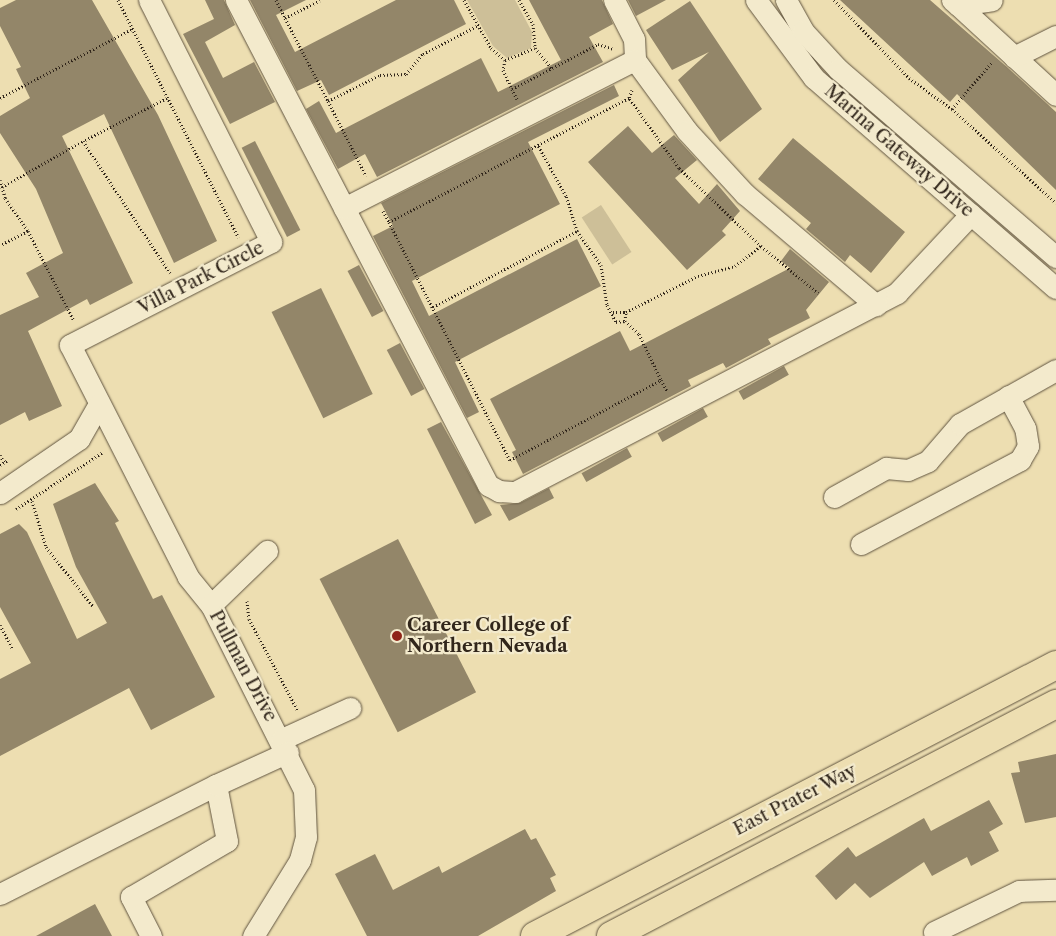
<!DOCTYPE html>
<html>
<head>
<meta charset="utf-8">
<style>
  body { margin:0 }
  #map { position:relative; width:1056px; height:936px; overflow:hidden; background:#eddeb1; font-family:"Libre Caslon Text",serif }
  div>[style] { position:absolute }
  .green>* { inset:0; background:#cdbf98; transform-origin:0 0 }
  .building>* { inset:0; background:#938669; transform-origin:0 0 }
  .path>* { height:3px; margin-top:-1.5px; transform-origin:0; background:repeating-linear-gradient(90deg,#31261b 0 1px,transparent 0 3.5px) }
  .roads { filter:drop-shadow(0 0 1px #605440) drop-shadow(0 0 1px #605440) }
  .minor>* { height:21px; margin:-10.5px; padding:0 10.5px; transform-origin:10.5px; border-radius:10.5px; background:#f3eacc }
  .major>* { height:28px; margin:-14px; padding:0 14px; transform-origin:14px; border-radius:14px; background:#eddeb1 }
  .dots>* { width:14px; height:14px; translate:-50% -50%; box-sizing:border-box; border:2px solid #f3eacc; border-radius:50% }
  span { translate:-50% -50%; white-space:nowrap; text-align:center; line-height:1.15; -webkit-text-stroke:4.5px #f3eacc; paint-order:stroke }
  .street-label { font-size:18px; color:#31261b }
  .poi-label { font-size:18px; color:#31261b; font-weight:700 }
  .left { translate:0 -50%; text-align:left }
</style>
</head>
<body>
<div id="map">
  <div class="green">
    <div style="clip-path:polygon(467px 0,515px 0,532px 32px,531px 48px,507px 58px,493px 46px)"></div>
    <div style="left:601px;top:205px;width:56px;height:23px;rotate:57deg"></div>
  </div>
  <div class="building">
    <div style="clip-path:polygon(16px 0,92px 0,158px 115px,217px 241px,174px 263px,104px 114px,62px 136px,133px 283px,90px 305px,87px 299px,28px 331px,62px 406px,29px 421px,25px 412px,0 425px,0 315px,39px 297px,26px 273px,63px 253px,36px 189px,0 133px,0 116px,30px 98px,16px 69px,21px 67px,0 26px,0 8px)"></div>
    <div style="clip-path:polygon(205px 0,224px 0,235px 25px,205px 42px,223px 78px,254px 62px,275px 102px,230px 124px,183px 34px,214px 19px)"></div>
    <div style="clip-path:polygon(250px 0,306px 0,276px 15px,295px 52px,396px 0,454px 0,466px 24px,329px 95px,321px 80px,297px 91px)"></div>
    <div style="clip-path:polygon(529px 0,602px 0,613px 24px,589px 37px,603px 62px,377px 177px,365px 154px,338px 169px,306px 109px,319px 101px,336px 133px,481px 58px,498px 92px,561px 60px)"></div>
    <div style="clip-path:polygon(628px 0,666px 0,636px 16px)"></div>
    <div style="clip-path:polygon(840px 0,930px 0,1008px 68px,1056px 112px,1056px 190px,957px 94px,950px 102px)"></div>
    <div style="clip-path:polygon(690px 1px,762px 109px,720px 142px,678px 80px,709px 52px,672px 70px,646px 30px)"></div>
    <div style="clip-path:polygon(614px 85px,619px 96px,528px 142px,560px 204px,412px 281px,429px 316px,577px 239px,601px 286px,455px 362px,479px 412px,467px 418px,373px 236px,393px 226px,381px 203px)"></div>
    <div style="clip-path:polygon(628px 126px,652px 153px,674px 135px,697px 160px,675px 178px,699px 204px,717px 184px,740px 211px,722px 231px,726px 235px,687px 270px,588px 162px)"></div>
    <div style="clip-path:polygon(793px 138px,905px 232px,871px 273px,850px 255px,845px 262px,806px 229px,811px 223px,758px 179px)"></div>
    <div style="left:255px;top:141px;width:100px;height:15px;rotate:63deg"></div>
    <div style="clip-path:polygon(790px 249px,829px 282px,806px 310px,810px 318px,768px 339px,771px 344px,726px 368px,723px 363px,688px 380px,691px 386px,523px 474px,512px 452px,516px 450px,490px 399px,620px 331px,630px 351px,790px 268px,781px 261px)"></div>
    <div style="left:359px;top:265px;width:52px;height:13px;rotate:62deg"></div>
    <div style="left:321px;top:288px;width:118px;height:55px;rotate:64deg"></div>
    <div style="left:400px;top:343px;width:52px;height:15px;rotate:62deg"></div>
    <div style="left:784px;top:366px;width:10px;height:52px;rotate:61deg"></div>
    <div style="left:703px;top:408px;width:10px;height:52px;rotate:61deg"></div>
    <div style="clip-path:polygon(441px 422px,492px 515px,475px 524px,427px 429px)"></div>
    <div style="left:627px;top:448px;width:10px;height:52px;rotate:61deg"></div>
    <div style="clip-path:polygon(95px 483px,119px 521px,115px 523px,153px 599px,162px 595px,215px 697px,151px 730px,129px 688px,0 756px,0 679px,31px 663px,0 607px,0 534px,19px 524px,27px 532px,77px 639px,107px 623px,76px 567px,53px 504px)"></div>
    <div style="clip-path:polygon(549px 488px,554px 498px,509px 521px,500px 505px,520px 503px)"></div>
    <div style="left:398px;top:539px;width:172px;height:88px;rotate:63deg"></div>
    <div style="clip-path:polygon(1056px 754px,1056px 817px,1025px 823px,1011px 773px,1020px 772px,1018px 762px)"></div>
    <div style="clip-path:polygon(989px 800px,1003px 824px,989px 832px,999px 851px,971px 866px,967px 857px,932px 876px,924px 862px,870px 898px,855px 883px,836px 900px,815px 876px,848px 847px,856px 857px,924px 818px,931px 831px)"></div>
    <div style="clip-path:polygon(525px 829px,531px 840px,536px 838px,556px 875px,550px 878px,556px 891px,478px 936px,367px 936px,335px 874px,375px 854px,393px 890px,439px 866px,442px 873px)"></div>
    <div style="clip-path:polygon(95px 904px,112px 936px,36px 936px)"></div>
  </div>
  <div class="path">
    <div style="left:118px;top:0;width:266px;rotate:63.1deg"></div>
    <div style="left:276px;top:0;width:20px;rotate:63deg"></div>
    <div style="left:285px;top:18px;width:39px;rotate:-27deg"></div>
    <div style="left:464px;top:0;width:55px;rotate:60.6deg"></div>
    <div style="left:491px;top:48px;width:18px;rotate:41deg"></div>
    <div style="left:505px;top:60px;width:10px;rotate:101deg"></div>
    <div style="left:503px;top:70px;width:21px;rotate:65deg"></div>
    <div style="left:519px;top:0;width:28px;rotate:60deg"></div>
    <div style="left:533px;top:24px;width:24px;rotate:85deg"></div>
    <div style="left:834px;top:0;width:108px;rotate:46.1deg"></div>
    <div style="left:909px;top:78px;width:53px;rotate:35.8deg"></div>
    <div style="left:952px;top:109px;width:140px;rotate:42.1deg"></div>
    <div style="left:285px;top:18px;width:93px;rotate:62.6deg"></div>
    <div style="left:328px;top:101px;width:58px;rotate:-26.6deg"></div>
    <div style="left:380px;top:75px;width:26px;rotate:-2deg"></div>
    <div style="left:406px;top:74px;width:26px;rotate:-50deg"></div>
    <div style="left:423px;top:54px;width:61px;rotate:-27.4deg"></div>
    <div style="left:505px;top:60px;width:32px;rotate:-22deg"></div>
    <div style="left:535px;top:48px;width:26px;rotate:50deg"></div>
    <div style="left:632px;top:90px;width:9px;rotate:111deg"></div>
    <div style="left:629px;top:98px;width:270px;rotate:152.7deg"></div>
    <div style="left:389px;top:222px;width:267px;rotate:63.1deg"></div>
    <div style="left:510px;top:460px;width:171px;rotate:-27.9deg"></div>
    <div style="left:661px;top:380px;width:13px;rotate:61deg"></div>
    <div style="left:0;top:98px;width:149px;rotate:-27.6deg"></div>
    <div style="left:167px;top:98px;width:94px;rotate:152.9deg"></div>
    <div style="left:83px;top:141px;width:158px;rotate:56.6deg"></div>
    <div style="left:517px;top:99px;width:11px;rotate:-117deg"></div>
    <div style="left:512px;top:89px;width:97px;rotate:-27.6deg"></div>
    <div style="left:598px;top:44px;width:16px;rotate:18deg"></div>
    <div style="left:328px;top:101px;width:84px;rotate:63.1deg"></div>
    <div style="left:952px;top:109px;width:62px;rotate:-49.6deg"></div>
    <div style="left:0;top:180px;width:19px;rotate:74deg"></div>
    <div style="left:5px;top:198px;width:40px;rotate:55.1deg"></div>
    <div style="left:28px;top:231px;width:31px;rotate:153deg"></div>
    <div style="left:2px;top:187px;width:93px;rotate:-29.6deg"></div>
    <div style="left:383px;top:211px;width:13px;rotate:61deg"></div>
    <div style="left:28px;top:231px;width:101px;rotate:62.9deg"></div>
    <div style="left:577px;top:231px;width:42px;rotate:54.8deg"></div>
    <div style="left:601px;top:265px;width:40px;rotate:81.5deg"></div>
    <div style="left:607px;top:305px;width:19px;rotate:62deg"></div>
    <div style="left:616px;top:322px;width:9px;rotate:-6deg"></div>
    <div style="left:625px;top:321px;width:19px;rotate:43deg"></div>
    <div style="left:639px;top:334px;width:51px;rotate:64.4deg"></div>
    <div style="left:761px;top:246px;width:74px;rotate:39.5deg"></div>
    <div style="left:433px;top:307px;width:163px;rotate:-27.8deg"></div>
    <div style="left:577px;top:231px;width:37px;rotate:-107deg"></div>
    <div style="left:566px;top:196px;width:58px;rotate:-118.8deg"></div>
    <div style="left:613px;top:312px;width:13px"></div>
    <div style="left:625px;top:321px;width:9px;rotate:-84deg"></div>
    <div style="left:626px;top:312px;width:80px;rotate:-26.6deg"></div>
    <div style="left:698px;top:276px;width:38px;rotate:-15deg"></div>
    <div style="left:735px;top:266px;width:33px;rotate:-38deg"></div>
    <div style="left:761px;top:246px;width:113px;rotate:-136.4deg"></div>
    <div style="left:679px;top:168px;width:86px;rotate:-125.5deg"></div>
    <div style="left:0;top:455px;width:8px;rotate:60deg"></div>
    <div style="left:0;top:465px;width:9px;rotate:-32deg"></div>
    <div style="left:32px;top:501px;width:48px;rotate:73.1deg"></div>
    <div style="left:46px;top:547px;width:75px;rotate:51.5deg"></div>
    <div style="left:16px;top:509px;width:104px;rotate:-33.2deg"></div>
    <div style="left:247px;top:601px;width:18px;rotate:84deg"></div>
    <div style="left:249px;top:619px;width:104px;rotate:62deg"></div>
    <div style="left:0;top:625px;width:26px;rotate:62deg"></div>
  </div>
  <div class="roads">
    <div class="minor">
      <div style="left:149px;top:0;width:271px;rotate:63.2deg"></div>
      <div style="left:271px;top:242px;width:226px;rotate:152.9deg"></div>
      <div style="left:70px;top:345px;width:260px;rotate:63deg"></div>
      <div style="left:188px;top:577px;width:36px;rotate:51deg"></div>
      <div style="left:211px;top:605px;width:207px;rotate:63.3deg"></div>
      <div style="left:304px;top:790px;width:47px;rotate:87.6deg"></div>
      <div style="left:306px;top:837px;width:24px;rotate:105deg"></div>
      <div style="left:300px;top:860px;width:89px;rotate:121.7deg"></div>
      <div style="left:236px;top:0;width:547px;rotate:62.54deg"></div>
      <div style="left:488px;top:485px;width:13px;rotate:29deg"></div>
      <div style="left:499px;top:491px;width:16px;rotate:4deg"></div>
      <div style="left:515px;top:492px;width:431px;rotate:-27.5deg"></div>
      <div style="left:897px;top:293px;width:108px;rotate:-46.9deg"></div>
      <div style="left:614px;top:0;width:44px;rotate:62.9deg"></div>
      <div style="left:634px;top:39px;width:21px;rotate:87deg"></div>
      <div style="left:635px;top:60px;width:88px;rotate:53.8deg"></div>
      <div style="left:687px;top:131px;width:86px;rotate:47.4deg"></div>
      <div style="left:745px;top:194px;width:172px;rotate:40.3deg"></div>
      <div style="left:756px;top:0;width:97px;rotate:53.4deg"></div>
      <div style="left:814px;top:78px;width:320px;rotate:41deg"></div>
      <div style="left:786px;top:0;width:35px;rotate:61deg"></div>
      <div style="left:803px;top:31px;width:52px;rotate:47.4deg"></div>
      <div style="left:838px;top:69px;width:288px;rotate:40.8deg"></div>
      <div style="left:952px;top:0;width:8px;rotate:40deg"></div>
      <div style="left:958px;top:5px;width:34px;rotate:-8deg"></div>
      <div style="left:958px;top:5px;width:133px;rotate:42.6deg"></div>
      <div style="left:1014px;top:57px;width:47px;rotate:-26.6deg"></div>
      <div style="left:344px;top:208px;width:326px;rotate:-27deg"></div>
      <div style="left:0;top:493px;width:96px;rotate:-34.4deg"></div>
      <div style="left:79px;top:439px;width:40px;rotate:-60.3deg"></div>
      <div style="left:834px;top:497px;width:60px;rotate:-29.1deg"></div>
      <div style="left:886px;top:468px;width:22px;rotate:5deg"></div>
      <div style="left:908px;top:470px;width:22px;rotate:-24deg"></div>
      <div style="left:928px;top:461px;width:49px;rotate:-49.1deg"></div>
      <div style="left:960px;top:424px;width:110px;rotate:-29.4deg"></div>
      <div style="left:861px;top:544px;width:180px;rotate:-27.8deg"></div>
      <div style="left:1020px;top:460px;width:16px;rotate:-60deg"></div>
      <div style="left:1028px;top:446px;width:18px;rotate:-99deg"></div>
      <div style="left:1025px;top:428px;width:36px;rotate:-118deg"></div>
      <div style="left:211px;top:605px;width:78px;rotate:-44deg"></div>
      <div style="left:282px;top:739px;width:75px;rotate:-24.5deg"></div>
      <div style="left:0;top:894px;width:242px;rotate:-26.8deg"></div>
      <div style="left:934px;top:932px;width:94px;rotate:-25.8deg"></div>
      <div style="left:1019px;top:891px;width:37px;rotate:-2deg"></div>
      <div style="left:151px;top:936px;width:44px;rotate:-117.1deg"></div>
      <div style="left:131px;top:897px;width:111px;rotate:-30.3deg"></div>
      <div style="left:227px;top:841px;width:57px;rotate:-101.1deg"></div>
      <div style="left:216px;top:785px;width:79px;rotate:-24.6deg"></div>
    </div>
    <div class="major">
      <div style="left:535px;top:936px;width:587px;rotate:-27.48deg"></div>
      <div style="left:611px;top:936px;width:502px;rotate:-27.54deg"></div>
    </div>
  </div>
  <div class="dots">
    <div style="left:397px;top:636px;background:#8f2418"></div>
  </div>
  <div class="street-label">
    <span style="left:899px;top:151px;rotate:41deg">Marina Gateway Drive</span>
    <span style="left:201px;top:278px;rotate:-27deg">Villa Park Circle</span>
    <span style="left:243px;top:666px;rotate:62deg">Pullman Drive</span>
    <span style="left:795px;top:800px;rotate:-27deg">East Prater Way</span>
  </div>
  <div class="poi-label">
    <span class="left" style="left:407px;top:636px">Career College of<br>Northern Nevada</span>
  </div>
</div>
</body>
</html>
